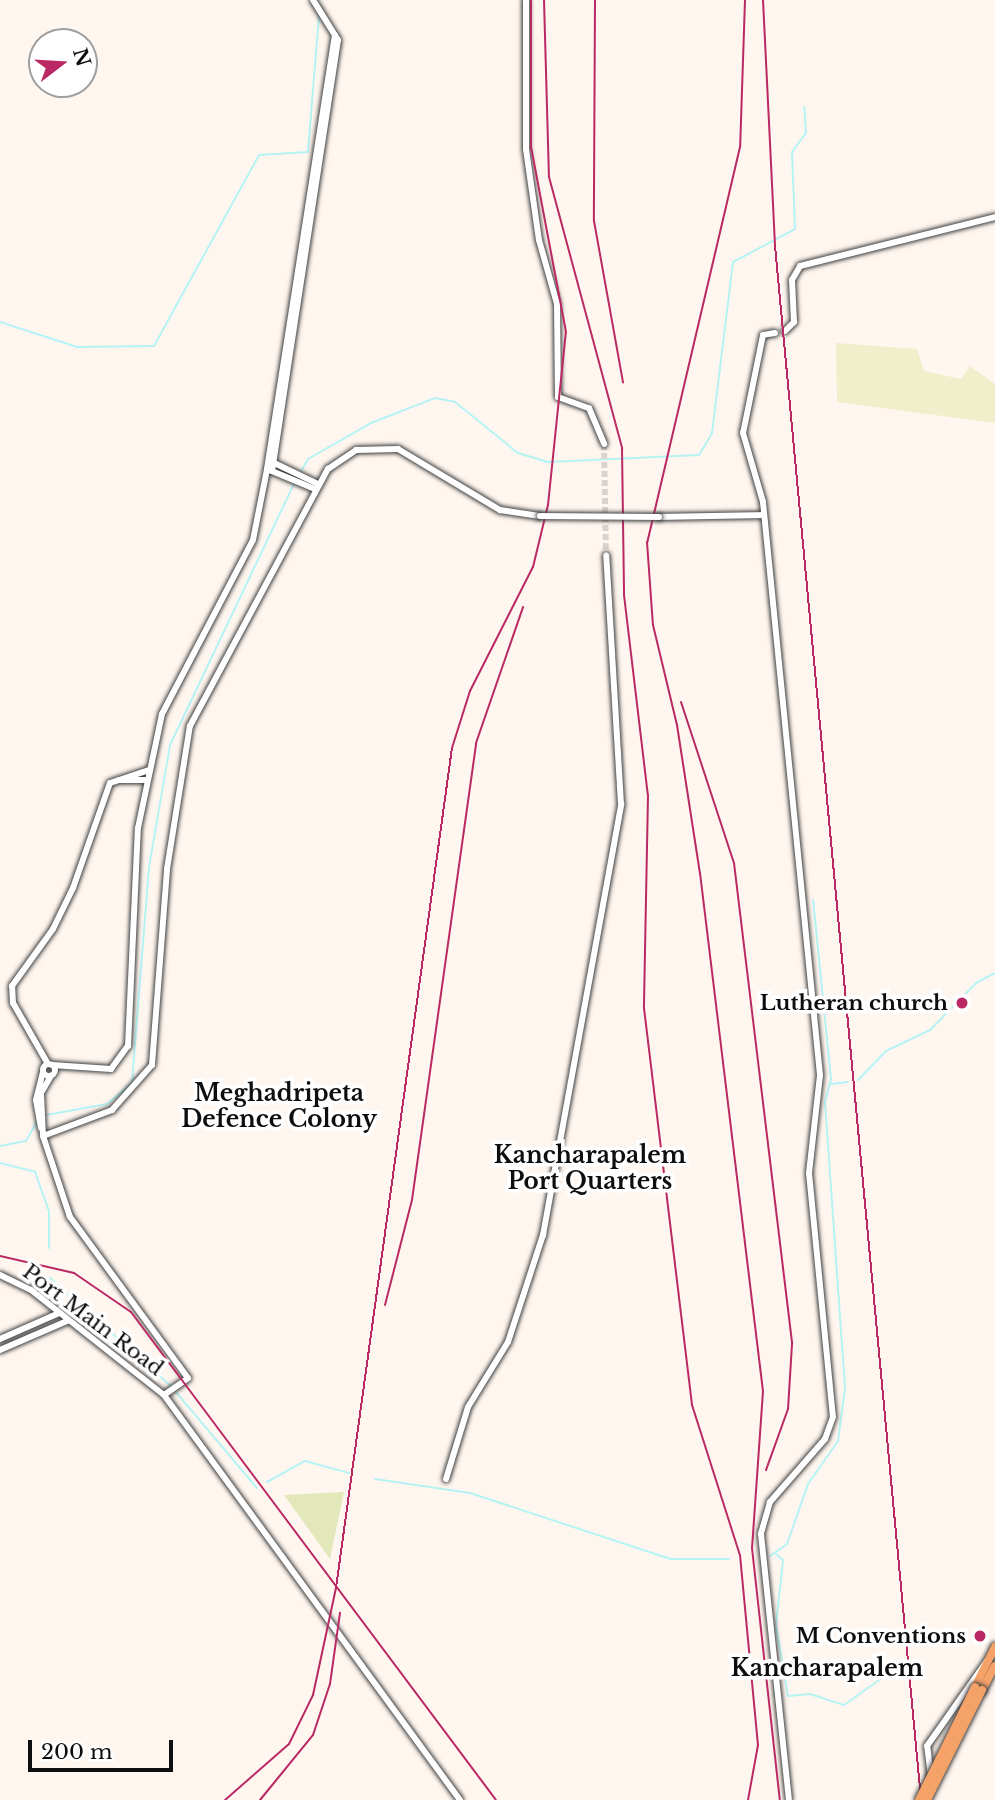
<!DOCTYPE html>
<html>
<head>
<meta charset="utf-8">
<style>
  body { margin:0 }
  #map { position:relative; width:995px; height:1800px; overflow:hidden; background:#fff6ef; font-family:"Libre Baskerville",serif }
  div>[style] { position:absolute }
  .green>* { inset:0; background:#e2e8b9 }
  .pitch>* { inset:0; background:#f0efcb }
  .stream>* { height:2px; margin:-1px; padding:0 1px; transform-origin:1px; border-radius:1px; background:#b5f3f4 }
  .tertiary-tunnel>* { height:6px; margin-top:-3px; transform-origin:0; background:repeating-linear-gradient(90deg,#dbd3cd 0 6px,transparent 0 9px) }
  .roads { filter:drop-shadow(0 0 2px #414141) drop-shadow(0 0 2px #414141) }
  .tertiary>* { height:6px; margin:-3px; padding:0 3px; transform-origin:3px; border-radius:3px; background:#fff }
  .tertiary>.ring { margin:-3px; padding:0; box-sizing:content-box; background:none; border:6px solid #fff; border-radius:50% }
  .primary>* { height:8px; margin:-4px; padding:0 4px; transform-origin:4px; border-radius:4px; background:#f5a269 }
  .rail>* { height:2px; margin:-1px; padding:0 1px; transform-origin:1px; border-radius:1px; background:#ba2963 }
  .bridges { filter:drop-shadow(0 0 2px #414141) drop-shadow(0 0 2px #414141) }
  .tertiary-bridge>* { height:6px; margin:-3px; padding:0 3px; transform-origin:3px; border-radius:3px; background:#fff }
  .primary-bridge>* { height:8px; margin:-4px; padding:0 4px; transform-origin:4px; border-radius:4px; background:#f5a269 }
  .dots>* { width:19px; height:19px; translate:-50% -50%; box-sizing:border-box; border:4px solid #fff; border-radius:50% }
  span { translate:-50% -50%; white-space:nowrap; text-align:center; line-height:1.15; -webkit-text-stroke:7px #fff; paint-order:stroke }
  .poi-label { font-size:21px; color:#0e0e0e; font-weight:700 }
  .right { translate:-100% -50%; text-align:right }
  .street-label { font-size:21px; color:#0e0e0e }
  .neighbourhood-label { font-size:23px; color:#0e0e0e; font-weight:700 }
  .north { position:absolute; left:28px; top:28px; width:70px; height:70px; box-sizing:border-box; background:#fff; border:2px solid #9f9f9f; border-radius:50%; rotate:73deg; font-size:19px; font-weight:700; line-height:28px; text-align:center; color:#0e0e0e }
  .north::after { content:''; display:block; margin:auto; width:24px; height:32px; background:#ba2963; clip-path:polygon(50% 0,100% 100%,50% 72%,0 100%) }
  .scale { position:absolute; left:28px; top:1740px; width:145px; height:32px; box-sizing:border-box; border:4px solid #0e0e0e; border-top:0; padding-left:9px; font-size:21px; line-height:24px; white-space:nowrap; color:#0e0e0e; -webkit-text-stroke:5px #fff; paint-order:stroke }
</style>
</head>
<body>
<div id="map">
  <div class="green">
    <div style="clip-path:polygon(344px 1492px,330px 1559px,284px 1495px)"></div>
  </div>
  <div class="pitch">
    <div style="clip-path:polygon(836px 343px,917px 349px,924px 371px,961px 379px,970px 366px,995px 384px,995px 423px,837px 402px)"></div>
  </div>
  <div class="stream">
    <div style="left:0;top:322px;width:81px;rotate:18deg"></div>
    <div style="left:77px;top:347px;width:77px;rotate:-0.7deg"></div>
    <div style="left:154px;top:346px;width:218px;rotate:-61.2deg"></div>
    <div style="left:259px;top:155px;width:49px;rotate:-3.5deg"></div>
    <div style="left:308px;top:152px;width:137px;rotate:-85.4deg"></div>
    <div style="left:300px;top:473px;width:16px;rotate:-60deg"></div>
    <div style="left:308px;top:459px;width:73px;rotate:-29.7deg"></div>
    <div style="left:371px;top:423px;width:69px;rotate:-21.3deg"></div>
    <div style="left:435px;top:398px;width:20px;rotate:11deg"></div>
    <div style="left:455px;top:402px;width:81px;rotate:39deg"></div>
    <div style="left:518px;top:453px;width:31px;rotate:17deg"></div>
    <div style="left:548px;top:462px;width:151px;rotate:-2.7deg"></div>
    <div style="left:699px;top:455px;width:26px;rotate:-59deg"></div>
    <div style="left:712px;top:433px;width:172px;rotate:-83deg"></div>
    <div style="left:733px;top:262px;width:70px;rotate:-28deg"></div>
    <div style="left:795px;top:229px;width:77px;rotate:-92.2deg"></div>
    <div style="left:792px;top:152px;width:24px;rotate:-54deg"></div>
    <div style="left:806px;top:133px;width:26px;rotate:-94deg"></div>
    <div style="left:858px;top:1080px;width:40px;rotate:-46deg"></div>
    <div style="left:886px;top:1051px;width:49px;rotate:-25.5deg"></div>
    <div style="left:930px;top:1030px;width:66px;rotate:-45.6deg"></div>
    <div style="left:976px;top:983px;width:21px;rotate:-28deg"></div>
    <div style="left:831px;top:1084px;width:17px;rotate:-7deg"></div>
    <div style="left:46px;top:1115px;width:62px;rotate:-10.2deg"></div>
    <div style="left:107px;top:1104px;width:33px;rotate:-40deg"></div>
    <div style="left:132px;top:1083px;width:217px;rotate:-85.5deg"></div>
    <div style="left:149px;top:867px;width:124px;rotate:-80.2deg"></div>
    <div style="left:170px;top:745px;width:289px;rotate:-64.6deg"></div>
    <div style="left:0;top:1146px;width:26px;rotate:-11deg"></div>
    <div style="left:26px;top:1141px;width:25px;rotate:-61deg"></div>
    <div style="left:0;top:1163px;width:36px;rotate:14deg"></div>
    <div style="left:35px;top:1172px;width:41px;rotate:70.3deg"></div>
    <div style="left:49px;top:1211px;width:37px;rotate:90deg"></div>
    <div style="left:50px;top:1278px;width:164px;rotate:41.8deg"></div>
    <div style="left:175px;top:1391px;width:127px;rotate:49.8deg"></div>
    <div style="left:375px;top:1479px;width:96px;rotate:8.4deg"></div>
    <div style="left:470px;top:1493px;width:212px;rotate:18.2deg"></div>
    <div style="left:671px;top:1559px;width:58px"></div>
    <div style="left:267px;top:1482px;width:43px;rotate:-28.9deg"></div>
    <div style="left:305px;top:1461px;width:46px;rotate:15.3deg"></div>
    <div style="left:776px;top:1554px;width:9px;rotate:41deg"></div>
    <div style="left:783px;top:1560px;width:65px;rotate:96.1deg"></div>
    <div style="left:776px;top:1625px;width:72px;rotate:80.4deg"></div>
    <div style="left:788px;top:1696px;width:22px;rotate:-5deg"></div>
    <div style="left:810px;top:1694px;width:36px;rotate:18deg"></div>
    <div style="left:844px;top:1705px;width:47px;rotate:-35.4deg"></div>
    <div style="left:770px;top:1556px;width:21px;rotate:-35deg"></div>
    <div style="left:787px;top:1544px;width:64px;rotate:-70.7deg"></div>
    <div style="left:808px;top:1484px;width:52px;rotate:-55.1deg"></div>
    <div style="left:838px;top:1441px;width:53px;rotate:-82.5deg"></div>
    <div style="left:845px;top:1388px;width:287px;rotate:-94deg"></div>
    <div style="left:825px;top:1102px;width:24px;rotate:-75deg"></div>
    <div style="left:831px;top:1079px;width:180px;rotate:-95.7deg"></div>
  </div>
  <div class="tertiary-tunnel">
    <div style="left:604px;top:444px;width:111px;rotate:89deg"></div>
  </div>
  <div class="roads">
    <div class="tertiary">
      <div style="left:526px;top:0;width:149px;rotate:90deg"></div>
      <div style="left:526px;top:149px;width:92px;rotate:81.9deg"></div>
      <div style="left:539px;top:240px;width:66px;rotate:74.3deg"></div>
      <div style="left:557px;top:304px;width:93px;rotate:89.4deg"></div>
      <div style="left:558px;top:397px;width:33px;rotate:20deg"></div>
      <div style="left:589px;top:408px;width:39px;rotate:67deg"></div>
      <div style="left:785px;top:331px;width:13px;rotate:-45deg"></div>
      <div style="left:794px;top:322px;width:42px;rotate:-92.7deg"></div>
      <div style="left:792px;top:280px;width:16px;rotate:-60deg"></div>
      <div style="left:800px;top:266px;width:201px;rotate:-14.1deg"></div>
      <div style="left:775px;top:333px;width:12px;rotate:171deg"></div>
      <div style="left:763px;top:335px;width:100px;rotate:101.5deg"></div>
      <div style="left:743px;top:433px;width:72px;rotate:73.8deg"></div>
      <div style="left:763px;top:502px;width:576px;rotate:84.32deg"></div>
      <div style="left:820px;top:1075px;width:99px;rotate:96.4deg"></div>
      <div style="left:809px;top:1173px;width:245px;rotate:84.4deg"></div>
      <div style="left:833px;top:1417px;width:23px;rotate:110deg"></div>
      <div style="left:825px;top:1439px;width:84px;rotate:131.1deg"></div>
      <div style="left:770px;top:1502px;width:33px;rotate:106deg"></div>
      <div style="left:761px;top:1534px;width:267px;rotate:84deg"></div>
      <div style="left:270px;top:461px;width:53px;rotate:25.6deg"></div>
      <div style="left:272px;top:471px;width:436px;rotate:-81.3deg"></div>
      <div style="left:338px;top:40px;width:47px;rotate:-122deg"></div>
      <div style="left:315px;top:489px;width:52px;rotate:-157.4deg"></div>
      <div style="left:267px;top:469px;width:439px;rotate:-81.1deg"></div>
      <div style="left:659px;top:517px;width:105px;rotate:-1.1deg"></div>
      <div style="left:119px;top:780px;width:28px"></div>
      <div class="ring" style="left:43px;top:1064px;width:6px;height:6px"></div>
      <div style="left:48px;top:1064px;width:70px;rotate:-119.8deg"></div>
      <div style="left:13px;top:1003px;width:17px;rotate:-93deg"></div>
      <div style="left:12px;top:986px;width:70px;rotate:-54.3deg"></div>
      <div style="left:53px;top:929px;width:46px;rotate:-64deg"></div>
      <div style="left:73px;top:888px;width:111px;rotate:-70.6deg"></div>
      <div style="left:110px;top:783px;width:41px;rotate:-18.4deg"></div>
      <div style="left:52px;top:1065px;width:59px;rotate:3.9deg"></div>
      <div style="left:111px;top:1069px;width:29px;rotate:-54deg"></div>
      <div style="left:128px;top:1046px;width:218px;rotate:-87.4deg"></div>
      <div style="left:138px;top:828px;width:116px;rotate:-78.1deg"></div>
      <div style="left:162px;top:714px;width:196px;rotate:-62.4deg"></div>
      <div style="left:253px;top:540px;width:72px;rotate:-78.8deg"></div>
      <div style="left:41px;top:1128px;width:28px;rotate:-100deg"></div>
      <div style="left:36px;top:1100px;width:29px;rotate:-76deg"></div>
      <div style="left:43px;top:1136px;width:43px;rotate:-92.7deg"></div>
      <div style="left:41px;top:1093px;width:20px;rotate:-60deg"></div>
      <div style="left:0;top:1275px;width:34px;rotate:26deg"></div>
      <div style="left:31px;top:1290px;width:169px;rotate:38.3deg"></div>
      <div style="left:0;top:1339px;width:64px;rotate:-23.8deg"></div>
      <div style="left:0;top:1350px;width:73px;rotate:-23.4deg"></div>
      <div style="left:446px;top:1479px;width:75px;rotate:-73deg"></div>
      <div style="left:468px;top:1407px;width:76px;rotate:-58.4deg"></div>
      <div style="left:508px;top:1342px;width:113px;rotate:-71.9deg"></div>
      <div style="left:543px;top:1235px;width:438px;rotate:-79.7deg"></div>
      <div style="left:621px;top:804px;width:249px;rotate:-93.4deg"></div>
      <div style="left:931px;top:1777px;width:31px;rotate:-97deg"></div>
      <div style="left:927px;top:1746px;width:104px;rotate:-54.8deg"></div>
      <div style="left:460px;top:1800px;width:502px;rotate:-126.16deg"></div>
      <div style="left:164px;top:1395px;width:29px;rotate:-35deg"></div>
      <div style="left:188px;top:1378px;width:200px;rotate:-126.2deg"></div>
      <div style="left:70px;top:1217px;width:85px;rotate:-108.4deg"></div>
      <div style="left:43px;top:1136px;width:74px;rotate:-20.6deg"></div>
      <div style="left:112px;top:1110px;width:60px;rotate:-48.4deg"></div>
      <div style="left:152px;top:1065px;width:197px;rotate:-85.6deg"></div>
      <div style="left:167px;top:869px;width:145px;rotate:-80.9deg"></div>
      <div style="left:190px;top:726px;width:292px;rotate:-61.8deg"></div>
      <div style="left:328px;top:469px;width:34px;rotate:-34deg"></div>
      <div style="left:356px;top:450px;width:42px;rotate:-1.4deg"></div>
      <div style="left:398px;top:449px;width:119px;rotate:30.9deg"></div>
      <div style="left:500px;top:510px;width:40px;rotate:8.5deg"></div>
    </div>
    <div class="primary">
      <div style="left:975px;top:1687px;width:45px;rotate:-63.4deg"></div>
      <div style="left:982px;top:1690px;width:27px;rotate:-62deg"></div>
    </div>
  </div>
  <div class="rail">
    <div style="left:544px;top:0;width:177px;rotate:88.4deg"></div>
    <div style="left:549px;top:177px;width:281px;rotate:74.9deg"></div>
    <div style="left:622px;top:448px;width:147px;rotate:89.2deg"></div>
    <div style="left:624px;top:595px;width:201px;rotate:83.2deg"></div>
    <div style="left:648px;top:795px;width:213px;rotate:91.1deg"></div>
    <div style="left:644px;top:1008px;width:400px;rotate:83.1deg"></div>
    <div style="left:692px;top:1405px;width:157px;rotate:72.3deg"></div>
    <div style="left:740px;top:1555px;width:191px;rotate:84.6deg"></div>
    <div style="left:758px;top:1745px;width:56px;rotate:100.3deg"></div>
    <div style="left:595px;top:0;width:221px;rotate:90.3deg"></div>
    <div style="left:594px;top:221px;width:164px;rotate:79.8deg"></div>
    <div style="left:745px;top:0;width:147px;rotate:91.9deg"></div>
    <div style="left:740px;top:147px;width:406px;rotate:103.2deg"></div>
    <div style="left:647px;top:542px;width:83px;rotate:85.9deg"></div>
    <div style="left:653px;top:625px;width:103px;rotate:76.5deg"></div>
    <div style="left:677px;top:725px;width:150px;rotate:81.2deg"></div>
    <div style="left:700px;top:873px;width:522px;rotate:83.07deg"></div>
    <div style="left:763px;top:1391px;width:157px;rotate:94deg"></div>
    <div style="left:752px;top:1548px;width:254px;rotate:83.7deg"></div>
    <div style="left:763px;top:0;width:246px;rotate:87.2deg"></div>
    <div style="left:775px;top:246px;width:1561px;rotate:84.63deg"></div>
    <div style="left:681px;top:702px;width:169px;rotate:71.8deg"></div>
    <div style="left:734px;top:863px;width:484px;rotate:83.1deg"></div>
    <div style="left:792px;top:1344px;width:65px;rotate:93.5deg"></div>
    <div style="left:788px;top:1409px;width:65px;rotate:109.8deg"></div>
    <div style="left:0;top:1256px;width:76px;rotate:12.9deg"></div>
    <div style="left:74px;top:1273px;width:69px;rotate:34.4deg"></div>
    <div style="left:131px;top:1312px;width:609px;rotate:53.21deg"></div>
    <div style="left:385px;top:1305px;width:108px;rotate:-75.6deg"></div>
    <div style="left:412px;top:1200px;width:461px;rotate:-82deg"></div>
    <div style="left:476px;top:743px;width:144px;rotate:-70.9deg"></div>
    <div style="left:225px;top:1800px;width:85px;rotate:-41.2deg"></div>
    <div style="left:289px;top:1744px;width:55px;rotate:-63.9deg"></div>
    <div style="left:313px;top:1695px;width:109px;rotate:-77.9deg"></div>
    <div style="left:336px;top:1588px;width:848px;rotate:-82.14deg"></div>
    <div style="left:452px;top:748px;width:60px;rotate:-72.5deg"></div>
    <div style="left:470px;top:691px;width:139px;rotate:-63.1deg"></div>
    <div style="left:533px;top:567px;width:64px;rotate:-76.4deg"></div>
    <div style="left:548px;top:505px;width:174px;rotate:-84.1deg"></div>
    <div style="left:566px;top:332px;width:188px;rotate:-100.7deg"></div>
    <div style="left:531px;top:147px;width:147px;rotate:-90deg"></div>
    <div style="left:260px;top:1800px;width:84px;rotate:-50.8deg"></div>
    <div style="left:313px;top:1735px;width:54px;rotate:-71.6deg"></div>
    <div style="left:330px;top:1684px;width:72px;rotate:-82deg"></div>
  </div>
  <div class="bridges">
    <div class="tertiary-bridge">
      <div style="left:540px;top:516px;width:119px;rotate:0.5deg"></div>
    </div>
    <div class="primary-bridge">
      <div style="left:919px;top:1800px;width:126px;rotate:-63.6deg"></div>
      <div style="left:927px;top:1800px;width:123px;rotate:-63.4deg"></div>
    </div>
  </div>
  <div class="dots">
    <div style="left:962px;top:1003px;background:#ba2963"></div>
    <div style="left:980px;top:1636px;background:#ba2963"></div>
  </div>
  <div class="poi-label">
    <span class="right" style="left:948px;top:1003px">Lutheran church</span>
    <span class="right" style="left:966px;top:1636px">M Conventions</span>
  </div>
  <div class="street-label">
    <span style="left:93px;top:1320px;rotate:37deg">Port Main Road</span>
  </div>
  <div class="neighbourhood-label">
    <span style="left:279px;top:1106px">Meghadripeta<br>Defence Colony</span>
    <span style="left:590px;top:1168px">Kancharapalem<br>Port Quarters</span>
    <span style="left:827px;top:1668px">Kancharapalem</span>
  </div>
  <div class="north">N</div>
  <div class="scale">200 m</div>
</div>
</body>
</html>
